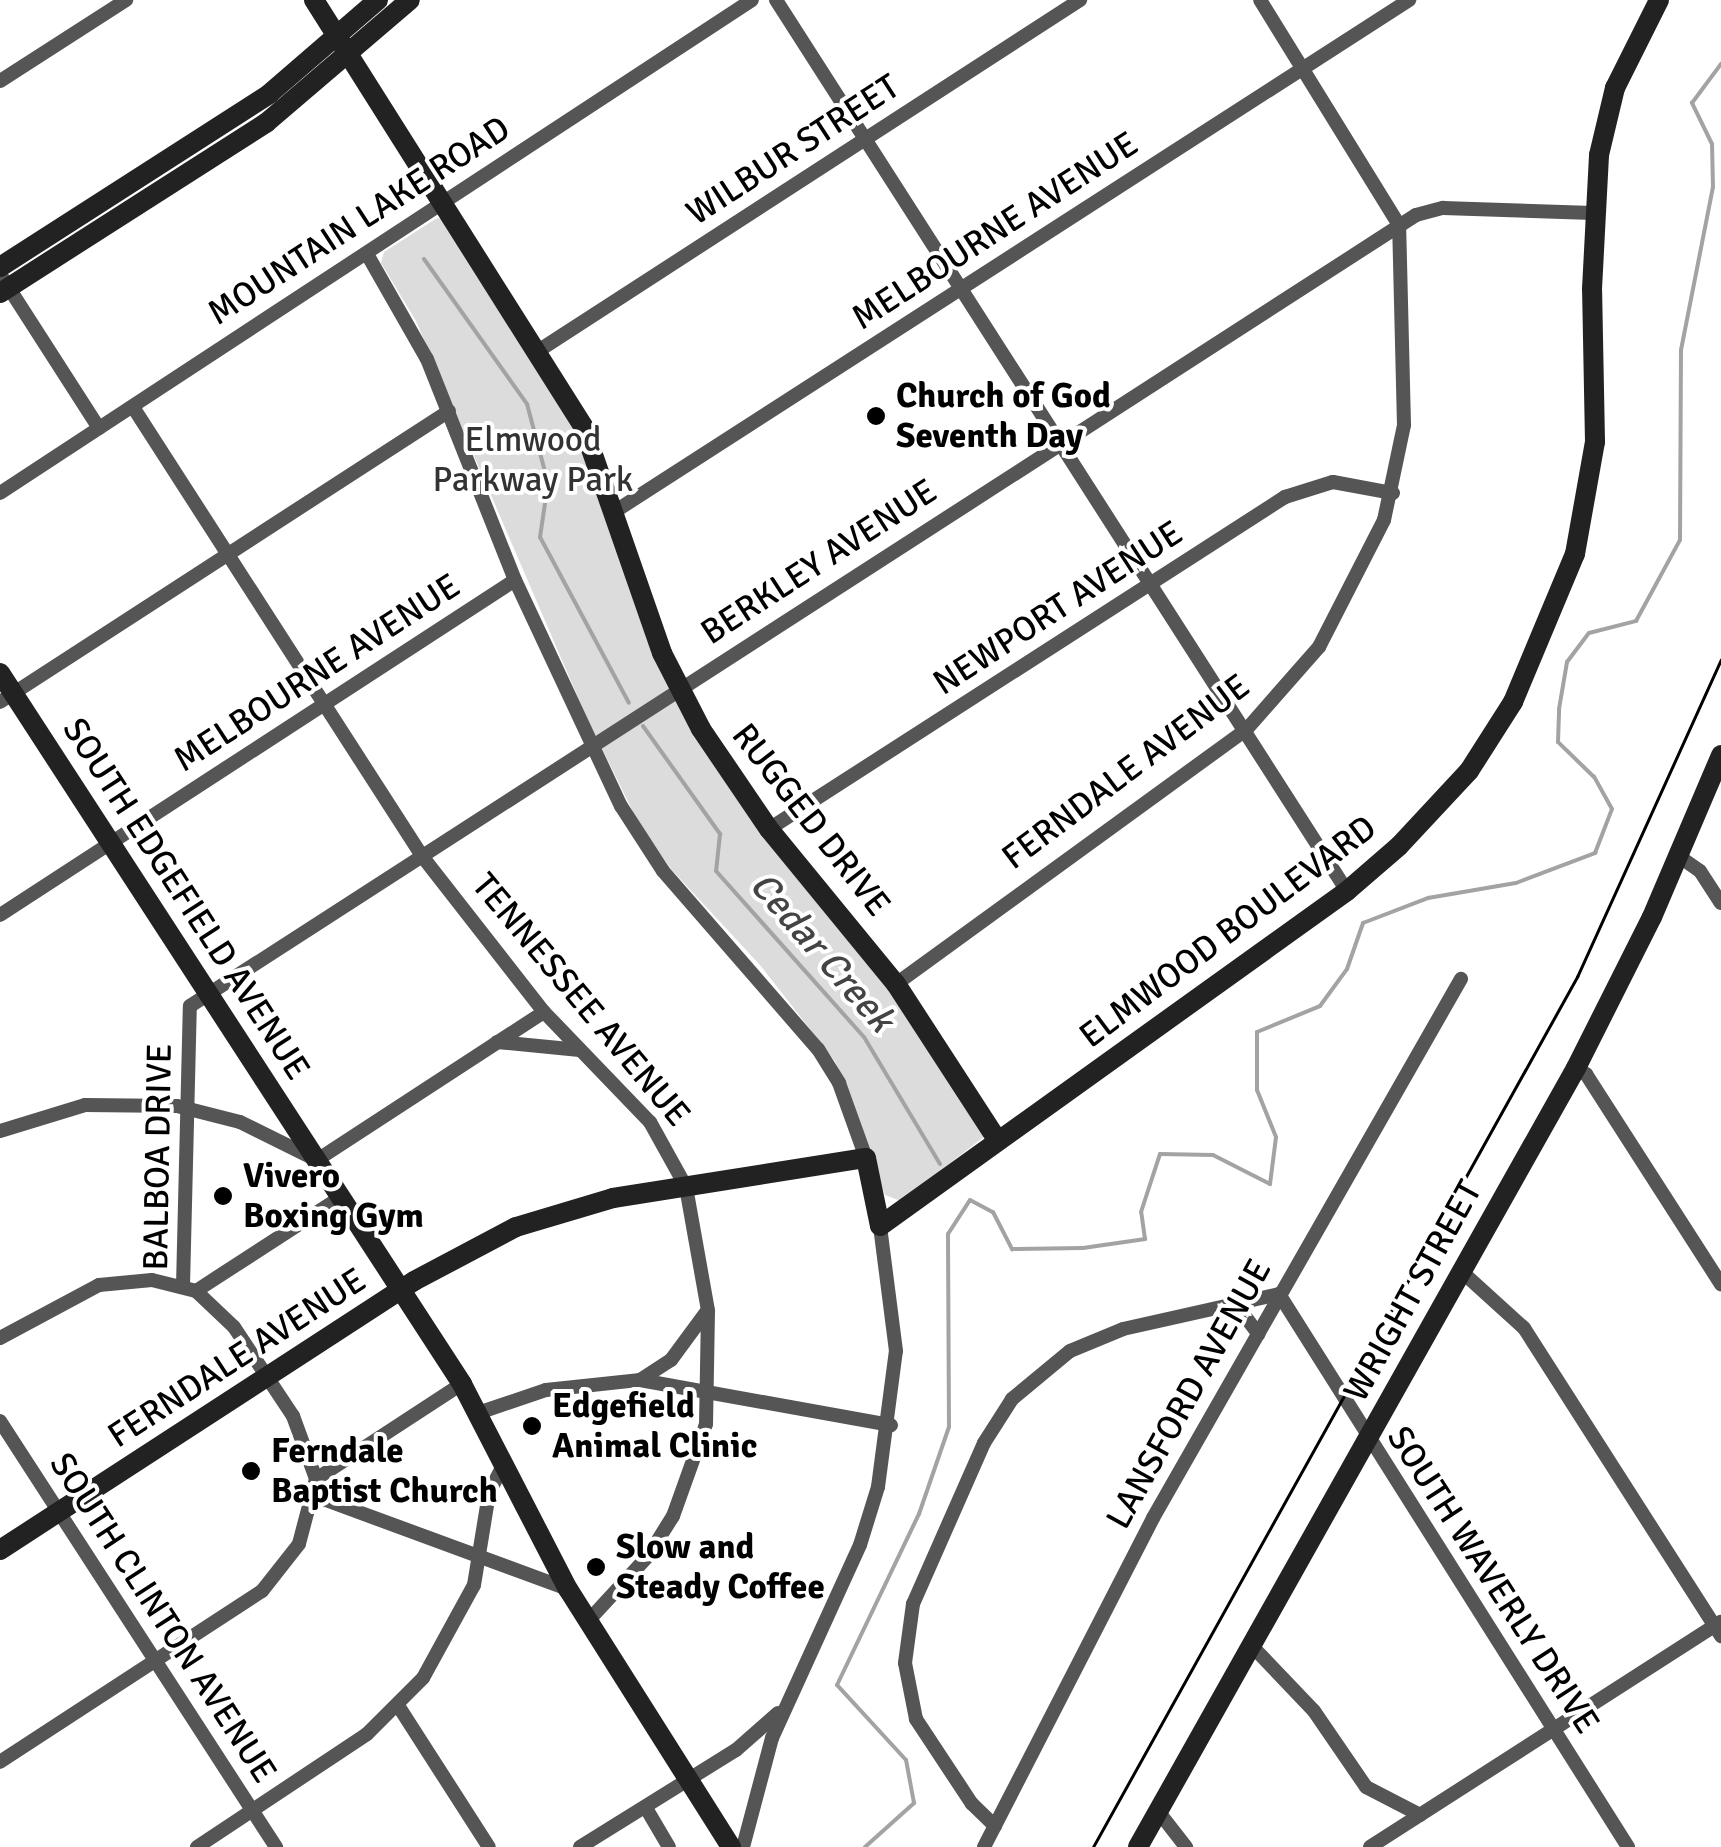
<!DOCTYPE html>
<html>
<head>
<meta charset="utf-8">
<style>
  body { margin:0 }
  #map { position:relative; width:1721px; height:1847px; overflow:hidden; background:#fff; font-family:Signika,sans-serif }
  div>[style] { position:absolute }
  .green>* { inset:0; background:#dcdcdc }
  .stream>* { height:4px; margin:-2px; padding:0 2px; transform-origin:2px; border-radius:2px; background:#a3a3a3 }
  .street>* { height:14px; margin:-7px; padding:0 7px; transform-origin:7px; border-radius:7px; background:#555 }
  .secondary>* { height:20px; margin:-10px; padding:0 10px; transform-origin:10px; border-radius:10px; background:#222 }
  .tram>* { height:2.5px; margin:-1.25px; padding:0 1.25px; transform-origin:1.25px; border-radius:1.25px; background:#000 }
  .dots>* { width:28px; height:28px; translate:-50% -50%; box-sizing:border-box; border:5px solid #fff; border-radius:50% }
  span { translate:-50% -50%; white-space:nowrap; text-align:center; line-height:1.15; -webkit-text-stroke:8px #fff; paint-order:stroke }
  .street-label { font-size:35px; color:#000 }
  .poi-label { font-size:35px; color:#000; font-weight:700 }
  .left { translate:0 -50%; text-align:left }
  .park-label { font-size:35px; color:#333 }
  .water-label { font-size:38px; color:#444; font-style:italic }
</style>
</head>
<body>
<div id="map">
  <div class="green">
    <div style="clip-path:polygon(437px 218px,444px 219px,578px 431px,661px 666px,915px 1023px,985px 1136px,901px 1201px,885px 1195px,835px 1061px,760px 965px,671px 869px,637px 820px,586px 716px,416px 321px,381px 263px,384px 252px)"></div>
  </div>
  <div class="stream">
    <div style="left:424px;top:259px;width:178px;rotate:54.6deg"></div>
    <div style="left:527px;top:404px;width:82px;rotate:75.1deg"></div>
    <div style="left:548px;top:483px;width:55px;rotate:98.4deg"></div>
    <div style="left:540px;top:537px;width:188px;rotate:61.8deg"></div>
    <div style="left:643px;top:726px;width:133px;rotate:54.5deg"></div>
    <div style="left:720px;top:834px;width:37px;rotate:96deg"></div>
    <div style="left:716px;top:871px;width:222px;rotate:48.3deg"></div>
    <div style="left:864px;top:1037px;width:148px;rotate:59.1deg"></div>
    <div style="left:865px;top:1847px;width:66px;rotate:-41.9deg"></div>
    <div style="left:914px;top:1803px;width:44px;rotate:-100.5deg"></div>
    <div style="left:906px;top:1760px;width:102px;rotate:-132.6deg"></div>
    <div style="left:837px;top:1685px;width:190px;rotate:-64.4deg"></div>
    <div style="left:919px;top:1514px;width:92px;rotate:-71deg"></div>
    <div style="left:949px;top:1427px;width:193px;rotate:-90.3deg"></div>
    <div style="left:948px;top:1234px;width:40px;rotate:-57.1deg"></div>
    <div style="left:970px;top:1200px;width:26px;rotate:28deg"></div>
    <div style="left:993px;top:1212px;width:42px;rotate:62.8deg"></div>
    <div style="left:1012px;top:1249px;width:71px;rotate:-0.8deg"></div>
    <div style="left:1083px;top:1248px;width:63px;rotate:-8.3deg"></div>
    <div style="left:1145px;top:1239px;width:27px;rotate:-98deg"></div>
    <div style="left:1141px;top:1212px;width:61px;rotate:-71.9deg"></div>
    <div style="left:1160px;top:1154px;width:53px;rotate:1.1deg"></div>
    <div style="left:1213px;top:1155px;width:64px;rotate:27deg"></div>
    <div style="left:1270px;top:1184px;width:47px;rotate:-82.7deg"></div>
    <div style="left:1276px;top:1137px;width:51px;rotate:-112deg"></div>
    <div style="left:1257px;top:1090px;width:58px;rotate:-90deg"></div>
    <div style="left:1257px;top:1032px;width:68px;rotate:-22.4deg"></div>
    <div style="left:1320px;top:1006px;width:46px;rotate:-53.9deg"></div>
    <div style="left:1347px;top:969px;width:49px;rotate:-70.8deg"></div>
    <div style="left:1363px;top:923px;width:70px;rotate:-21deg"></div>
    <div style="left:1428px;top:898px;width:89px;rotate:-9.7deg"></div>
    <div style="left:1516px;top:883px;width:85px;rotate:-20.8deg"></div>
    <div style="left:1595px;top:853px;width:47px;rotate:-68.9deg"></div>
    <div style="left:1612px;top:809px;width:37px;rotate:-119deg"></div>
    <div style="left:1594px;top:777px;width:50px;rotate:-135.8deg"></div>
    <div style="left:1558px;top:742px;width:33px;rotate:-88deg"></div>
    <div style="left:1559px;top:709px;width:48px;rotate:-80.3deg"></div>
    <div style="left:1567px;top:662px;width:36px;rotate:-53deg"></div>
    <div style="left:1589px;top:633px;width:49px;rotate:-14.3deg"></div>
    <div style="left:1636px;top:621px;width:92px;rotate:-61.5deg"></div>
    <div style="left:1680px;top:540px;width:190px;rotate:-89.7deg"></div>
    <div style="left:1681px;top:350px;width:166px;rotate:-78.9deg"></div>
    <div style="left:1713px;top:187px;width:43px;rotate:-91.3deg"></div>
    <div style="left:1712px;top:144px;width:46px;rotate:-116deg"></div>
    <div style="left:1692px;top:103px;width:49px;rotate:-53.4deg"></div>
  </div>
  <div class="street">
    <div style="left:776px;top:0;width:1058px;rotate:57.35deg"></div>
    <div style="left:0;top:81px;width:150px;rotate:-32.7deg"></div>
    <div style="left:367px;top:254px;width:121px;rotate:60.3deg"></div>
    <div style="left:427px;top:359px;width:238px;rotate:68.3deg"></div>
    <div style="left:515px;top:580px;width:250px;rotate:64.9deg"></div>
    <div style="left:621px;top:806px;width:77px;rotate:57.1deg"></div>
    <div style="left:663px;top:871px;width:236px;rotate:49deg"></div>
    <div style="left:818px;top:1049px;width:40px;rotate:58deg"></div>
    <div style="left:839px;top:1083px;width:80px;rotate:70.2deg"></div>
    <div style="left:0;top:274px;width:183px;rotate:57.3deg"></div>
    <div style="left:538px;top:351px;width:646px;rotate:-32.93deg"></div>
    <div style="left:133px;top:407px;width:534px;rotate:57.23deg"></div>
    <div style="left:422px;top:856px;width:198px;rotate:52deg"></div>
    <div style="left:544px;top:1012px;width:153px;rotate:46.1deg"></div>
    <div style="left:650px;top:1122px;width:74px;rotate:61deg"></div>
    <div style="left:686px;top:1187px;width:126px;rotate:79.9deg"></div>
    <div style="left:708px;top:1311px;width:113px;rotate:91deg"></div>
    <div style="left:706px;top:1424px;width:98px;rotate:109.7deg"></div>
    <div style="left:673px;top:1516px;width:47px;rotate:122deg"></div>
    <div style="left:648px;top:1556px;width:88px;rotate:132.7deg"></div>
    <div style="left:0;top:493px;width:899px;rotate:-33.25deg"></div>
    <div style="left:614px;top:512px;width:946px;rotate:-32.78deg"></div>
    <div style="left:0;top:702px;width:535px;rotate:-32.95deg"></div>
    <div style="left:769px;top:829px;width:614px;rotate:-32.76deg"></div>
    <div style="left:1285px;top:497px;width:50px;rotate:-17.4deg"></div>
    <div style="left:1333px;top:482px;width:61px;rotate:10.4deg"></div>
    <div style="left:1677px;top:855px;width:28px;rotate:35deg"></div>
    <div style="left:1700px;top:871px;width:38px;rotate:57deg"></div>
    <div style="left:0;top:915px;width:614px;rotate:-33.04deg"></div>
    <div style="left:896px;top:984px;width:432px;rotate:-36deg"></div>
    <div style="left:1246px;top:730px;width:111px;rotate:-48.7deg"></div>
    <div style="left:1319px;top:647px;width:143px;rotate:-62.9deg"></div>
    <div style="left:1384px;top:520px;width:97px;rotate:-78.1deg"></div>
    <div style="left:1404px;top:425px;width:200px;rotate:-91.4deg"></div>
    <div style="left:1399px;top:225px;width:264px;rotate:-121.7deg"></div>
    <div style="left:497px;top:1042px;width:83px;rotate:5.5deg"></div>
    <div style="left:1576px;top:1068px;width:12px;rotate:31deg"></div>
    <div style="left:1586px;top:1074px;width:250px;rotate:57.3deg"></div>
    <div style="left:0;top:1131px;width:89px;rotate:-17deg"></div>
    <div style="left:85px;top:1105px;width:92px;rotate:0.6deg"></div>
    <div style="left:177px;top:1106px;width:65px;rotate:14.3deg"></div>
    <div style="left:240px;top:1122px;width:86px;rotate:26.3deg"></div>
    <div style="left:317px;top:1160px;width:271px;rotate:-33.1deg"></div>
    <div style="left:1460px;top:1270px;width:86px;rotate:42.2deg"></div>
    <div style="left:1524px;top:1328px;width:366px;rotate:57.4deg"></div>
    <div style="left:183px;top:1286px;width:280px;rotate:-88.6deg"></div>
    <div style="left:190px;top:1006px;width:1459px;rotate:-32.83deg"></div>
    <div style="left:1416px;top:215px;width:28px;rotate:-15deg"></div>
    <div style="left:1443px;top:208px;width:150px;rotate:1.9deg"></div>
    <div style="left:196px;top:1291px;width:173px;rotate:-33deg"></div>
    <div style="left:1235px;top:1303px;width:39px;rotate:53deg"></div>
    <div style="left:0;top:1338px;width:112px;rotate:-28.2deg"></div>
    <div style="left:99px;top:1285px;width:53px;rotate:-5.4deg"></div>
    <div style="left:152px;top:1280px;width:45px;rotate:14deg"></div>
    <div style="left:196px;top:1291px;width:52px;rotate:43.5deg"></div>
    <div style="left:234px;top:1327px;width:107px;rotate:56.5deg"></div>
    <div style="left:293px;top:1416px;width:67px;rotate:69.9deg"></div>
    <div style="left:316px;top:1479px;width:67px;rotate:104.7deg"></div>
    <div style="left:299px;top:1544px;width:60px;rotate:128.2deg"></div>
    <div style="left:262px;top:1591px;width:313px;rotate:146.9deg"></div>
    <div style="left:640px;top:1380px;width:37px;rotate:-33deg"></div>
    <div style="left:671px;top:1360px;width:61px;rotate:-53.7deg"></div>
    <div style="left:478px;top:1413px;width:72px;rotate:-18.7deg"></div>
    <div style="left:546px;top:1390px;width:95px;rotate:-6.1deg"></div>
    <div style="left:640px;top:1380px;width:255px;rotate:10.2deg"></div>
    <div style="left:0;top:1421px;width:508px;rotate:57.06deg"></div>
    <div style="left:316px;top:1479px;width:174px;rotate:-33.1deg"></div>
    <div style="left:315px;top:1496px;width:270px;rotate:20.2deg"></div>
    <div style="left:1251px;top:1645px;width:91px;rotate:46.3deg"></div>
    <div style="left:1314px;top:1711px;width:92px;rotate:55.6deg"></div>
    <div style="left:1366px;top:1787px;width:61px;rotate:27.4deg"></div>
    <div style="left:399px;top:1707px;width:166px;rotate:57.3deg"></div>
    <div style="left:646px;top:1808px;width:45px;rotate:59.5deg"></div>
    <div style="left:1158px;top:1811px;width:46px;rotate:52.1deg"></div>
    <div style="left:995px;top:1826px;width:32px;rotate:-136deg"></div>
    <div style="left:972px;top:1804px;width:102px;rotate:-123.4deg"></div>
    <div style="left:916px;top:1719px;width:57px;rotate:-101.1deg"></div>
    <div style="left:905px;top:1663px;width:60px;rotate:-82.3deg"></div>
    <div style="left:913px;top:1604px;width:176px;rotate:-66.2deg"></div>
    <div style="left:984px;top:1443px;width:52px;rotate:-57.5deg"></div>
    <div style="left:1012px;top:1399px;width:75px;rotate:-39.6deg"></div>
    <div style="left:1070px;top:1351px;width:57px;rotate:-22.5deg"></div>
    <div style="left:1123px;top:1329px;width:160px;rotate:-12.6deg"></div>
    <div style="left:1279px;top:1294px;width:654px;rotate:57.74deg"></div>
    <div style="left:197px;top:1847px;width:204px;rotate:-33.6deg"></div>
    <div style="left:367px;top:1734px;width:79px;rotate:-45deg"></div>
    <div style="left:423px;top:1678px;width:106px;rotate:-61.3deg"></div>
    <div style="left:474px;top:1585px;width:93px;rotate:-80.7deg"></div>
    <div style="left:489px;top:1493px;width:33px;rotate:-63deg"></div>
    <div style="left:580px;top:1847px;width:184px;rotate:-31.9deg"></div>
    <div style="left:736px;top:1750px;width:56px;rotate:-41.4deg"></div>
    <div style="left:743px;top:1847px;width:113px;rotate:-75.1deg"></div>
    <div style="left:772px;top:1738px;width:212px;rotate:-65.5deg"></div>
    <div style="left:860px;top:1545px;width:61px;rotate:-72.8deg"></div>
    <div style="left:878px;top:1487px;width:137px;rotate:-82.5deg"></div>
    <div style="left:896px;top:1351px;width:126px;rotate:-97.3deg"></div>
    <div style="left:984px;top:1847px;width:370px;rotate:-62.8deg"></div>
    <div style="left:1153px;top:1518px;width:621px;rotate:-60.26deg"></div>
    <div style="left:1370px;top:1847px;width:417px;rotate:-32.7deg"></div>
  </div>
  <div class="secondary">
    <div style="left:314px;top:0;width:504px;rotate:57.73deg"></div>
    <div style="left:583px;top:426px;width:240px;rotate:70.8deg"></div>
    <div style="left:662px;top:653px;width:85px;rotate:62.8deg"></div>
    <div style="left:701px;top:729px;width:121px;rotate:55.8deg"></div>
    <div style="left:769px;top:829px;width:200px;rotate:50.7deg"></div>
    <div style="left:896px;top:984px;width:187px;rotate:57deg"></div>
    <div style="left:0;top:267px;width:320px;rotate:-32.7deg"></div>
    <div style="left:269px;top:94px;width:144px;rotate:-40.8deg"></div>
    <div style="left:0;top:293px;width:316px;rotate:-32.6deg"></div>
    <div style="left:266px;top:123px;width:189px;rotate:-40.5deg"></div>
    <div style="left:0;top:673px;width:848px;rotate:56.98deg"></div>
    <div style="left:462px;top:1384px;width:231px;rotate:62.7deg"></div>
    <div style="left:568px;top:1589px;width:305px;rotate:57.7deg"></div>
    <div style="left:0;top:1550px;width:494px;rotate:-33deg"></div>
    <div style="left:414px;top:1281px;width:115px;rotate:-27.9deg"></div>
    <div style="left:516px;top:1227px;width:101px;rotate:-16.6deg"></div>
    <div style="left:613px;top:1198px;width:256px;rotate:-9deg"></div>
    <div style="left:866px;top:1158px;width:69px;rotate:78.4deg"></div>
    <div style="left:880px;top:1226px;width:575px;rotate:-35.65deg"></div>
    <div style="left:1347px;top:891px;width:69px;rotate:-40.9deg"></div>
    <div style="left:1399px;top:846px;width:103px;rotate:-47deg"></div>
    <div style="left:1469px;top:771px;width:82px;rotate:-57.5deg"></div>
    <div style="left:1513px;top:702px;width:160px;rotate:-67.3deg"></div>
    <div style="left:1575px;top:554px;width:114px;rotate:-79.9deg"></div>
    <div style="left:1595px;top:442px;width:153px;rotate:-91.1deg"></div>
    <div style="left:1592px;top:289px;width:134px;rotate:-87deg"></div>
    <div style="left:1599px;top:155px;width:69px;rotate:-76.6deg"></div>
    <div style="left:1615px;top:88px;width:98px;rotate:-63.4deg"></div>
    <div style="left:1138px;top:1847px;width:894px;rotate:-60.65deg"></div>
    <div style="left:1576px;top:1068px;width:169px;rotate:-63.3deg"></div>
    <div style="left:1652px;top:917px;width:176px;rotate:-66.9deg"></div>
  </div>
  <div class="tram">
    <div style="left:1093px;top:1847px;width:996px;rotate:-60.91deg"></div>
    <div style="left:1577px;top:977px;width:348px;rotate:-65.6deg"></div>
  </div>
  <div class="dots">
    <div style="left:876px;top:416px;background:#000"></div>
    <div style="left:223px;top:1196px;background:#000"></div>
    <div style="left:532px;top:1426px;background:#000"></div>
    <div style="left:251px;top:1471px;background:#000"></div>
    <div style="left:596px;top:1567px;background:#000"></div>
  </div>
  <div class="street-label">
    <span style="left:793px;top:150px;rotate:-33deg">WILBUR STREET</span>
    <span style="left:359px;top:221px;rotate:-33deg">MOUNTAIN LAKE ROAD</span>
    <span style="left:995px;top:231px;rotate:-33deg">MELBOURNE AVENUE</span>
    <span style="left:819px;top:562px;rotate:-33deg">BERKLEY AVENUE</span>
    <span style="left:1058px;top:608px;rotate:-33deg">NEWPORT AVENUE</span>
    <span style="left:317px;top:673px;rotate:-33deg">MELBOURNE AVENUE</span>
    <span style="left:1126px;top:772px;rotate:-37deg">FERNDALE AVENUE</span>
    <span style="left:811px;top:820px;rotate:52deg">RUGGED DRIVE</span>
    <span style="left:186px;top:899px;rotate:57deg">SOUTH EDGEFIELD AVENUE</span>
    <span style="left:1228px;top:932px;rotate:-37deg">ELMWOOD BOULEVARD</span>
    <span style="left:581px;top:1000px;rotate:50deg">TENNESSEE AVENUE</span>
    <span style="left:158px;top:1157px;rotate:-89deg">BALBOA DRIVE</span>
    <span style="left:1413px;top:1291px;rotate:-61deg">WRIGHT STREET</span>
    <span style="left:237px;top:1358px;rotate:-33deg">FERNDALE AVENUE</span>
    <span style="left:1189px;top:1394px;rotate:-61deg">LANSFORD AVENUE</span>
    <span style="left:1493px;top:1580px;rotate:57deg">SOUTH WAVERLY DRIVE</span>
    <span style="left:163px;top:1618px;rotate:57deg">SOUTH CLINTON AVENUE</span>
  </div>
  <div class="poi-label">
    <span class="left" style="left:896px;top:416px">Church of God<br>Seventh Day</span>
    <span class="left" style="left:243px;top:1196px">Vivero<br>Boxing Gym</span>
    <span class="left" style="left:552px;top:1426px">Edgefield<br>Animal Clinic</span>
    <span class="left" style="left:271px;top:1471px">Ferndale<br>Baptist Church</span>
    <span class="left" style="left:616px;top:1567px">Slow and<br>Steady Coffee</span>
  </div>
  <div class="park-label">
    <span style="left:533px;top:460px">Elmwood<br>Parkway Park</span>
  </div>
  <div class="water-label">
    <span style="left:822px;top:952px;rotate:49deg">Cedar Creek</span>
  </div>
</div>
</body>
</html>
